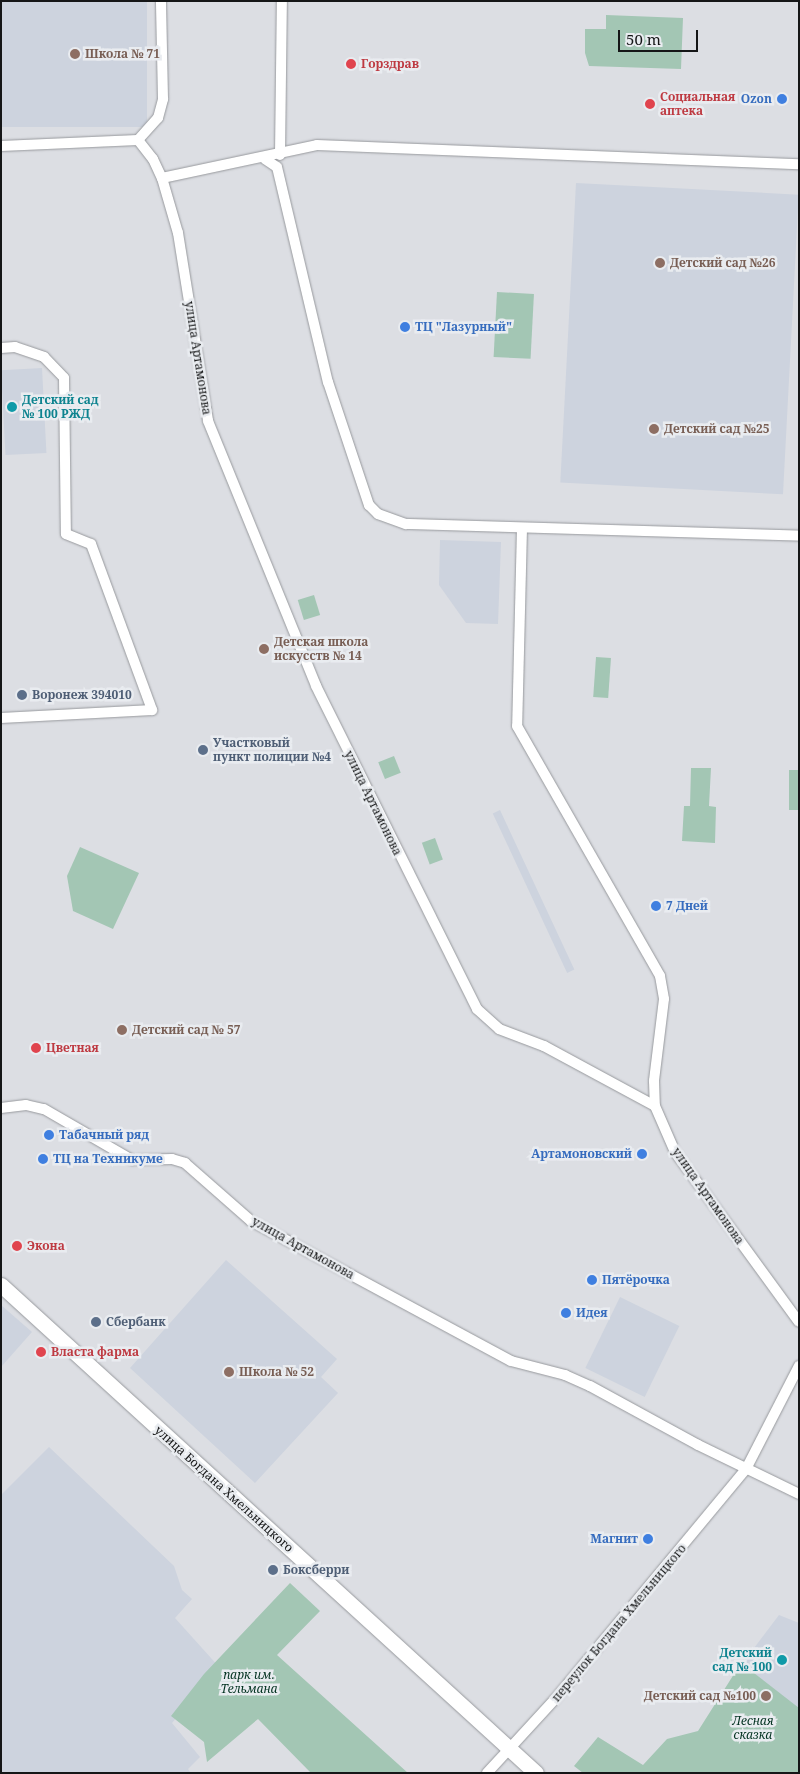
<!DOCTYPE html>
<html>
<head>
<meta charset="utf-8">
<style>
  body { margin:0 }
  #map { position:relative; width:800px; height:1774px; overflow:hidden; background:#dcdee3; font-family:"Noto Serif",serif }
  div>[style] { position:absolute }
  .built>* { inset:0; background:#cdd3de; transform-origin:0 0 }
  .green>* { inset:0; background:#a3c6b4; transform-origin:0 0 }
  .roads { filter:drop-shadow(0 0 1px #97999d) drop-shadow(0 0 1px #97999d) }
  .minor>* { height:10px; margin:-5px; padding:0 5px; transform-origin:5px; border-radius:5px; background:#fff }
  .secondary>* { height:15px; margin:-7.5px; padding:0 7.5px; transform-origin:7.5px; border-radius:7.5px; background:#fff }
  .dots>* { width:14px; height:14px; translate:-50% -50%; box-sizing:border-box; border:2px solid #e9ecf0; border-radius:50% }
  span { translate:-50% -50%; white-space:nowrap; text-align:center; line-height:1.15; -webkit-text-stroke:5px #e9ecf0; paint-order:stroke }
  .education-label { font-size:12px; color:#785e54; font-weight:700 }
  .left { translate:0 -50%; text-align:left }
  .right { translate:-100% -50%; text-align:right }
  .health-label { font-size:12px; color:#be3a42; font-weight:700 }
  .shop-label { font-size:12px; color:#366cbe; font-weight:700 }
  .street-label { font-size:12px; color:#151617 }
  .culture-label { font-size:12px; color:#0d838f; font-weight:700 }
  .service-label { font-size:12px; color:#4e5e75; font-weight:700 }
  .park-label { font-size:12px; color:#023220; font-style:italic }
  .frame { position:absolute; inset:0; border:2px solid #151617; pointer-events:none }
  .scale { position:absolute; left:618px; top:30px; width:80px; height:22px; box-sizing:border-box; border:2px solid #151617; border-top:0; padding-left:6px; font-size:15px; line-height:18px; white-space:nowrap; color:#151617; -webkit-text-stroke:4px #e9ecf0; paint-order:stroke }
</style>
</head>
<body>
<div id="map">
  <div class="built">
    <div style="left:1px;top:1px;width:146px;height:126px"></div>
    <div style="left:576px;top:183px;width:223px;height:300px;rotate:3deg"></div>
    <div style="left:42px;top:368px;width:85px;height:41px;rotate:87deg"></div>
    <div style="clip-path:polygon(440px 540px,501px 542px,498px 624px,466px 623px,439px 585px)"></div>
    <div style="left:500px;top:810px;width:176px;height:8px;rotate:65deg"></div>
    <div style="clip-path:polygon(226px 1260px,337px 1359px,321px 1377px,338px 1393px,255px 1483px,130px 1368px)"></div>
    <div style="left:620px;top:1297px;width:66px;height:79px;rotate:26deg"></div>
    <div style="clip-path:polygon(1px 1305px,32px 1332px,1px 1367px)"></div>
    <div style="clip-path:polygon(49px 1447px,174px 1566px,182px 1590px,192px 1599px,175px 1618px,220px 1668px,172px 1723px,200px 1757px,188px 1769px,191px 1773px,1px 1773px,1px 1495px)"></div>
    <div style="clip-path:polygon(779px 1615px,799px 1623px,799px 1754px,744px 1682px,745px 1660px)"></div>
  </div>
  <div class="green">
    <div style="clip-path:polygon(606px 15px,683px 18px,681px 69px,589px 66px,585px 53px,585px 29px,606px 29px)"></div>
    <div style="left:497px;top:292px;width:37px;height:65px;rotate:3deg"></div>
    <div style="left:314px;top:595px;width:21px;height:17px;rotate:73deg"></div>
    <div style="left:596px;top:657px;width:15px;height:40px;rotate:4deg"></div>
    <div style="left:394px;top:756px;width:18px;height:17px;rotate:68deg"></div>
    <div style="clip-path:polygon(691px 768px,711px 768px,709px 806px,716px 807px,715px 843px,682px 841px,684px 806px,690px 806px)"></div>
    <div style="left:789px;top:770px;width:10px;height:40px"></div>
    <div style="left:435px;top:838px;width:23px;height:14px;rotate:70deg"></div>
    <div style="clip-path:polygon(80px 847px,139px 873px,113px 929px,73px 911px,67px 876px)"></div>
    <div style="clip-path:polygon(290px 1583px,320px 1611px,277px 1655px,408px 1773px,311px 1773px,258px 1719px,207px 1762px,204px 1742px,171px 1716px,204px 1674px)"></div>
    <div style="clip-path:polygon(741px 1663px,799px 1708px,799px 1773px,583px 1773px,574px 1766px,598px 1737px,643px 1765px,667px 1739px,698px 1731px)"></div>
  </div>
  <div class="roads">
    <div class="minor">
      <div style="left:138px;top:140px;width:30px;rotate:-48deg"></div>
      <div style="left:158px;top:118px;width:20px;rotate:-75deg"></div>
      <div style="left:163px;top:99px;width:98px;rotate:-91.2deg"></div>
      <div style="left:1px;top:146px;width:137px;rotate:-2.5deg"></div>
      <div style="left:138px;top:140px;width:24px;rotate:52deg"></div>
      <div style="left:153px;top:159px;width:21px;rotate:65deg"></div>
      <div style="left:162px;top:178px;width:57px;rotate:73.8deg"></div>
      <div style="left:178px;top:233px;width:190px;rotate:80.9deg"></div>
      <div style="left:208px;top:421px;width:286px;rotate:67.8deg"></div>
      <div style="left:316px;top:686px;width:361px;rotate:63.5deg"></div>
      <div style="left:477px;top:1009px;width:30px;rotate:42deg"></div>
      <div style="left:499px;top:1029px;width:48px;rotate:20.7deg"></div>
      <div style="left:544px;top:1046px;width:126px;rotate:28.4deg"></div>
      <div style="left:655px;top:1106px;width:50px;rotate:66.5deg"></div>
      <div style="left:675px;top:1152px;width:210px;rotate:53.9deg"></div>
      <div style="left:280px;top:155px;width:154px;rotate:-89.3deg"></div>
      <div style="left:265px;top:159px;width:14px;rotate:34deg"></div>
      <div style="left:277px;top:167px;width:221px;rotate:76.7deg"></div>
      <div style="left:328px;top:382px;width:130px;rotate:71.6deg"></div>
      <div style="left:369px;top:505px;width:13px;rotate:45deg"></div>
      <div style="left:378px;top:514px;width:30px;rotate:20deg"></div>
      <div style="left:406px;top:524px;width:393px;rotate:1.7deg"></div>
      <div style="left:162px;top:178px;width:158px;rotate:-12deg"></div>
      <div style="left:317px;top:145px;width:482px;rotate:2.3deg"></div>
      <div style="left:1px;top:348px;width:14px;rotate:-4deg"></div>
      <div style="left:15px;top:347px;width:31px;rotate:19deg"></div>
      <div style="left:44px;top:357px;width:29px;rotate:46deg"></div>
      <div style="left:64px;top:378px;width:156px;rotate:89.3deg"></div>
      <div style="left:66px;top:534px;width:27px;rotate:22deg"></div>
      <div style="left:91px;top:544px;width:177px;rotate:69.8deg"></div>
      <div style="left:152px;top:710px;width:151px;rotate:177deg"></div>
      <div style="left:522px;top:528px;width:198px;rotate:91.4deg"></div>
      <div style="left:517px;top:726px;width:288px;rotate:60.2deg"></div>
      <div style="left:660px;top:976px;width:23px;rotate:80deg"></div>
      <div style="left:664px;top:999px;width:83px;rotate:97deg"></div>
      <div style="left:654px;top:1081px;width:25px;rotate:88deg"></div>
      <div style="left:1px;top:1108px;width:25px;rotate:-7deg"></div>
      <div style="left:26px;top:1105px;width:18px;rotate:13deg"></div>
      <div style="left:44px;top:1109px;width:102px;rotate:30.1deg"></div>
      <div style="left:132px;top:1160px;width:40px;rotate:-1.4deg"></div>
      <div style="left:172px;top:1159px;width:14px;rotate:17deg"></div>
      <div style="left:185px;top:1163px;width:88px;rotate:41.3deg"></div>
      <div style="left:251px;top:1221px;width:295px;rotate:28.3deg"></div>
      <div style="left:511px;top:1361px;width:56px;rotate:14.5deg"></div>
      <div style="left:565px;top:1375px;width:27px;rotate:24deg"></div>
      <div style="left:590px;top:1386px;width:123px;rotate:28.6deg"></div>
      <div style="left:698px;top:1445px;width:112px;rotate:25.9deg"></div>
      <div style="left:487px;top:1773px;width:100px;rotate:-47.4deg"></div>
      <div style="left:555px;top:1699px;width:299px;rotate:-50.3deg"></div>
      <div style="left:746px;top:1469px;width:116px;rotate:-62.8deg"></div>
    </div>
    <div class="secondary">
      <div style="left:1px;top:1285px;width:724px;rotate:42.37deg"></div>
    </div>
  </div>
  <div class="dots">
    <div style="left:75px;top:54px;background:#8d6e63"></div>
    <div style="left:351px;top:64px;background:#e0444e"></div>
    <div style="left:782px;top:99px;background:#3f7fe0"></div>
    <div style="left:650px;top:104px;background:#e0444e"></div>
    <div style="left:660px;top:263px;background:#8d6e63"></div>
    <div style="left:405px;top:327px;background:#3f7fe0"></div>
    <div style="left:12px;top:407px;background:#0f9aa8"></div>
    <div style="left:654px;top:429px;background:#8d6e63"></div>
    <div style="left:264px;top:649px;background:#8d6e63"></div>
    <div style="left:22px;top:695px;background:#5c6f8a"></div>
    <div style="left:203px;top:750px;background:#5c6f8a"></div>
    <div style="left:656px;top:906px;background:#3f7fe0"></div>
    <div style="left:122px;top:1030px;background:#8d6e63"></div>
    <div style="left:36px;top:1048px;background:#e0444e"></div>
    <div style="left:49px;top:1135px;background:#3f7fe0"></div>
    <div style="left:642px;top:1154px;background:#3f7fe0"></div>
    <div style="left:43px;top:1159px;background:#3f7fe0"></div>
    <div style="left:17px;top:1246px;background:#e0444e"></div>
    <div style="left:592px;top:1280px;background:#3f7fe0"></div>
    <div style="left:566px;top:1313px;background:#3f7fe0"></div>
    <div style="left:96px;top:1322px;background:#5c6f8a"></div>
    <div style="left:41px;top:1352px;background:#e0444e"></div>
    <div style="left:229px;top:1372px;background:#8d6e63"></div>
    <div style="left:648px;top:1539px;background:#3f7fe0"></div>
    <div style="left:273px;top:1570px;background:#5c6f8a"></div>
    <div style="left:782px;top:1660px;background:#0f9aa8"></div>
    <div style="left:766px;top:1696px;background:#8d6e63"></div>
  </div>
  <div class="education-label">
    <span class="left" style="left:85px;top:54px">Школа № 71</span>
    <span class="left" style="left:670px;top:263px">Детский сад №26</span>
    <span class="left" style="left:664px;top:429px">Детский сад №25</span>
    <span class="left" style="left:274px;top:649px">Детская школа<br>искусств № 14</span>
    <span class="left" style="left:132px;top:1030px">Детский сад № 57</span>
    <span class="left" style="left:239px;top:1372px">Школа № 52</span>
    <span class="right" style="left:756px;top:1696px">Детский сад №100</span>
  </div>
  <div class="health-label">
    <span class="left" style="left:361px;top:64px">Горздрав</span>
    <span class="left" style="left:660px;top:104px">Социальная<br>аптека</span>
    <span class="left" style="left:46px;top:1048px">Цветная</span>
    <span class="left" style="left:27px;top:1246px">Экона</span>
    <span class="left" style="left:51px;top:1352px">Власта фарма</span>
  </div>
  <div class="shop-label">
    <span class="right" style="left:772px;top:99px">Ozon</span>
    <span class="left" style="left:415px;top:327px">ТЦ "Лазурный"</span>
    <span class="left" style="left:666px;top:906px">7 Дней</span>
    <span class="left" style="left:59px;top:1135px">Табачный ряд</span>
    <span class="right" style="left:632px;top:1154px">Артамоновский</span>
    <span class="left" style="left:53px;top:1159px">ТЦ на Техникуме</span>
    <span class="left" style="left:602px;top:1280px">Пятёрочка</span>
    <span class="left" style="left:576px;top:1313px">Идея</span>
    <span class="right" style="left:638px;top:1539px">Магнит</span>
  </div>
  <div class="street-label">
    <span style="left:198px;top:358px;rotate:81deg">улица Артамонова</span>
    <span style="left:373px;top:803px;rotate:64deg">улица Артамонова</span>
    <span style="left:708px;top:1196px;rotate:55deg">улица Артамонова</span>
    <span style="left:303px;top:1248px;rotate:29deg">улица Артамонова</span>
    <span style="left:224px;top:1489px;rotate:42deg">улица Богдана Хмельницкого</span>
    <span style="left:619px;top:1623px;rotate:-50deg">переулок Богдана Хмельницкого</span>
  </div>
  <div class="culture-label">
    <span class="left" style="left:22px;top:407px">Детский сад<br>№ 100 РЖД</span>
    <span class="right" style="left:772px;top:1660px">Детский<br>сад № 100</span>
  </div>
  <div class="service-label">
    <span class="left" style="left:32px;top:695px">Воронеж 394010</span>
    <span class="left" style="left:213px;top:750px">Участковый<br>пункт полиции №4</span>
    <span class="left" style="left:106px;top:1322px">Сбербанк</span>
    <span class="left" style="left:283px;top:1570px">Боксберри</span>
  </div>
  <div class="park-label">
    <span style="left:249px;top:1682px">парк им.<br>Тельмана</span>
    <span style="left:753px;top:1728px">Лесная<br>сказка</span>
  </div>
  <div class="frame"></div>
  <div class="scale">50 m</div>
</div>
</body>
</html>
